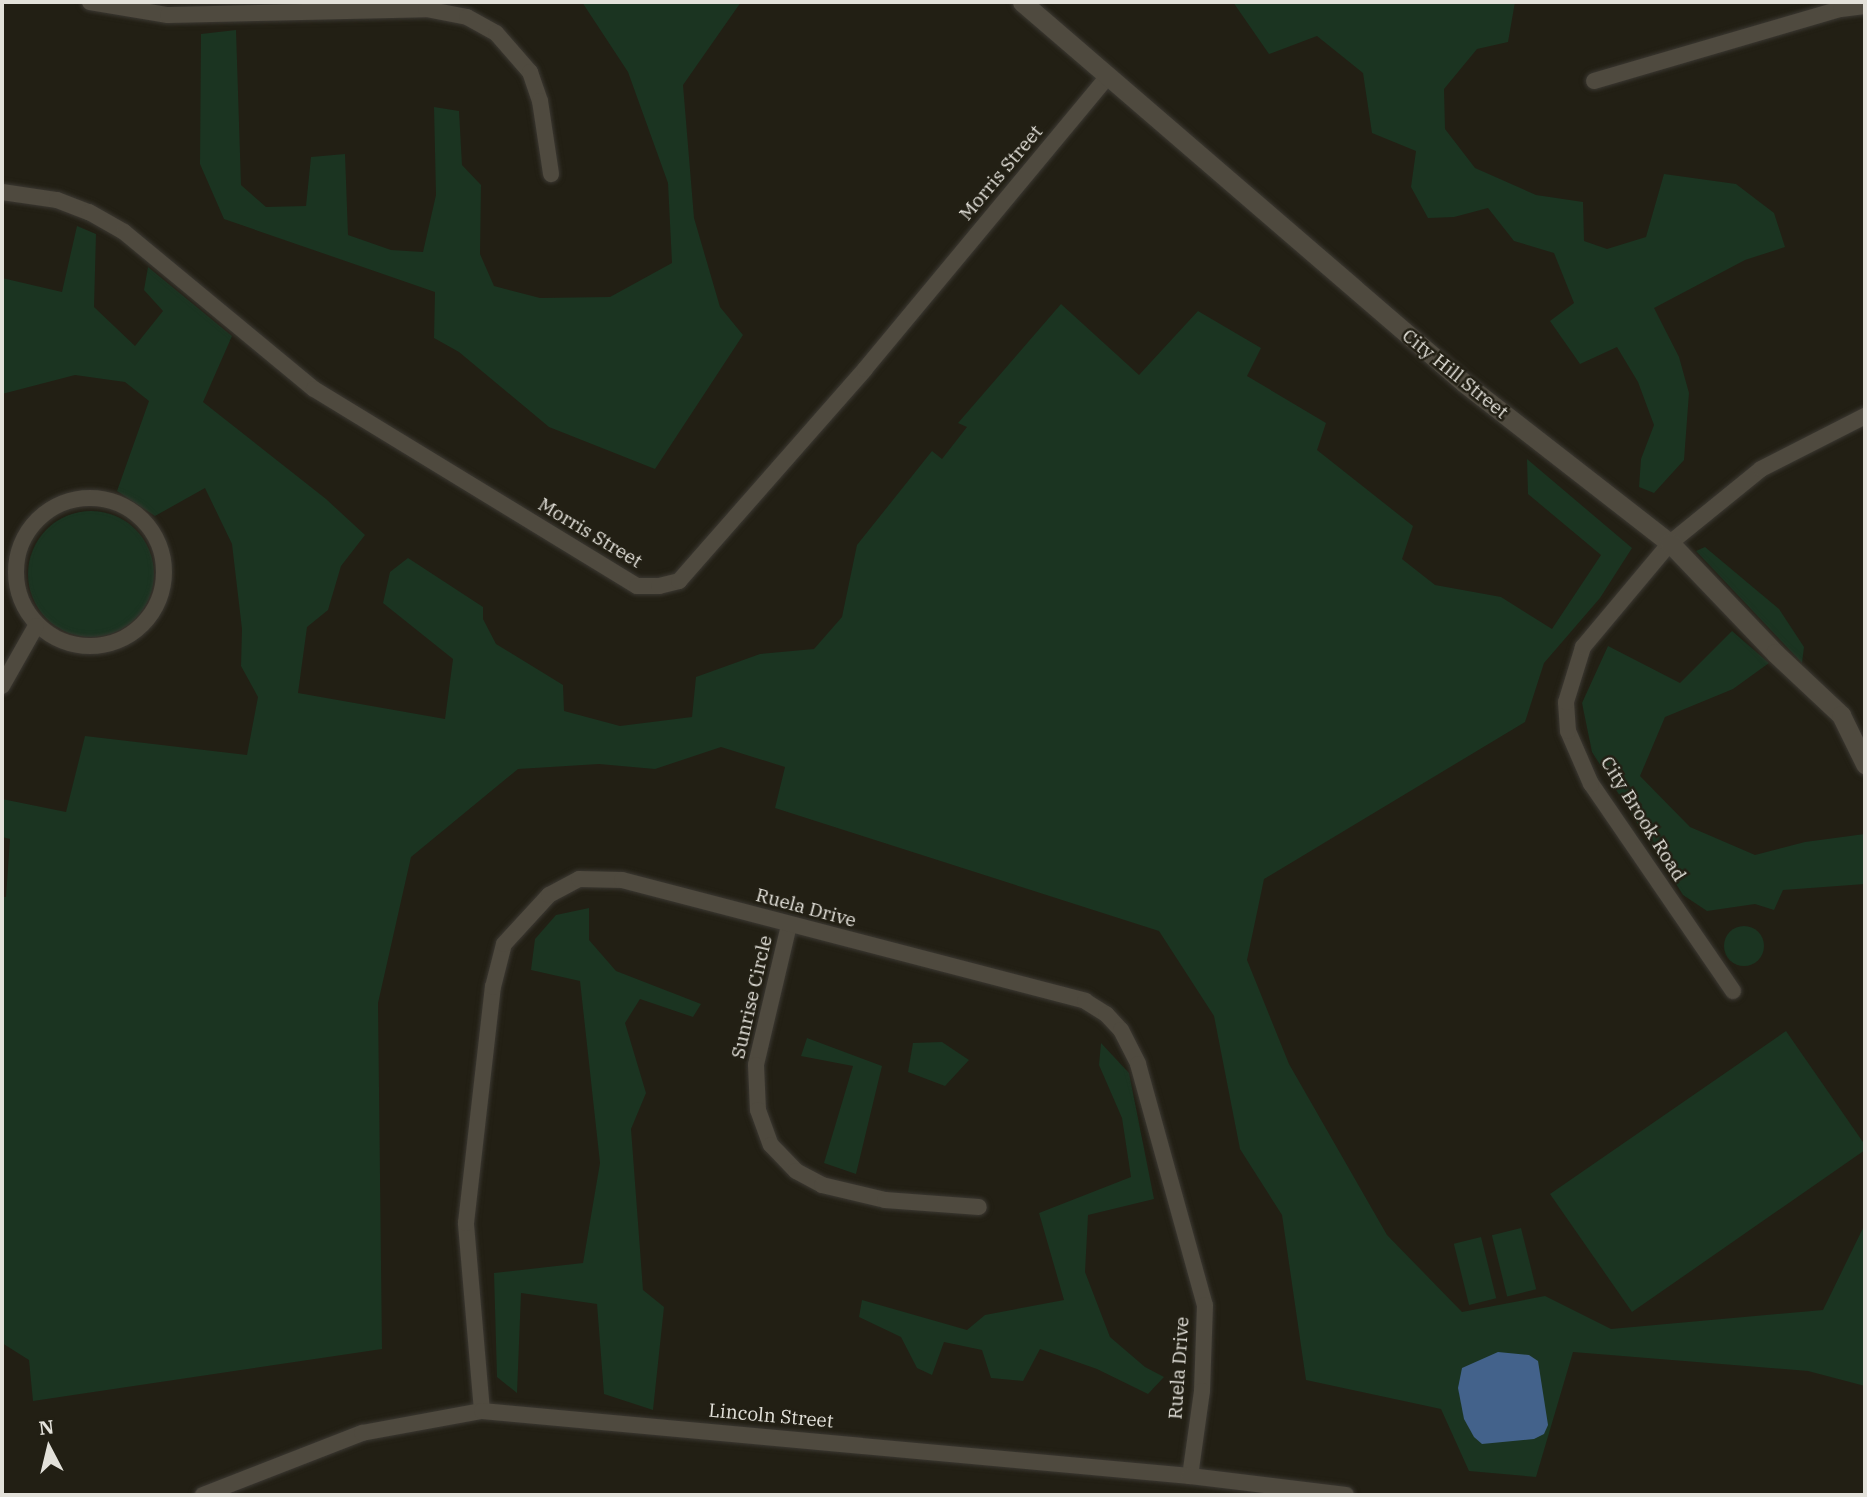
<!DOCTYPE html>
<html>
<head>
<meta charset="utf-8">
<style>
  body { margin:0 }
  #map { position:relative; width:1867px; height:1497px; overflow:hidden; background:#221f14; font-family:"IBM Plex Serif",serif }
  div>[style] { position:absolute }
  .green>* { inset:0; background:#1b3421; transform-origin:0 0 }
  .round { border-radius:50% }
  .water>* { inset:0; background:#43628b }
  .roads { filter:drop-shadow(0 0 2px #3b3832) drop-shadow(0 0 2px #3b3832) }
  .minor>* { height:16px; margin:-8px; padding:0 8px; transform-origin:8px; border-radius:8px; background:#4f4a3f }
  .minor>.ring { margin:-8px; padding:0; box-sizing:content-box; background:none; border:16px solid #4f4a3f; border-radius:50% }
  .tertiary>* { height:19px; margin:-9.5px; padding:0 9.5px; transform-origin:9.5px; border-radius:9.5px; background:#4f4a3f }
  span { translate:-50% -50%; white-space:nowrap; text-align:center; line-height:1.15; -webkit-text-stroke:5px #221f14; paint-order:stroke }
  .street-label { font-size:19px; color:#e3e1da }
  .frame { position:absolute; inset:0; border:4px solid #e3e1da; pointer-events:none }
  .north { position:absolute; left:14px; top:1413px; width:70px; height:70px; -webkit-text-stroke:5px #221f14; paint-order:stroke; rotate:353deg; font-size:19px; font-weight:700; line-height:28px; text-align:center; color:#e3e1da }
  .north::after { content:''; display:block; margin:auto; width:24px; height:32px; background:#e3e1da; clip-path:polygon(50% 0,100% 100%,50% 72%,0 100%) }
</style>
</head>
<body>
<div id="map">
  <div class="green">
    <div style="clip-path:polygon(582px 2px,741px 2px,683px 85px,694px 218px,720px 307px,743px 335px,655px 469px,549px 427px,459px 352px,434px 338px,435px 292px,224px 219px,200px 164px,201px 34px,236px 30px,241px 185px,266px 207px,306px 206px,311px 157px,345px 154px,348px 235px,391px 250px,423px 252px,436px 195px,434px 107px,459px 111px,462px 165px,481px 185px,480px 254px,494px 286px,540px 298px,610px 297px,672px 263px,668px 183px,628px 72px)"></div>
    <div style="clip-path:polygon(1233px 2px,1515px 2px,1508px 42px,1477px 49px,1444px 89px,1445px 129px,1475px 168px,1536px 195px,1583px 202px,1584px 241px,1607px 249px,1646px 237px,1664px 174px,1736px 184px,1774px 213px,1785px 247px,1745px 260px,1654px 308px,1679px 357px,1689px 393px,1684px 460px,1654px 493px,1639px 487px,1641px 459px,1654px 425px,1638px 382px,1617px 347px,1580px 364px,1550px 321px,1574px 303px,1554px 253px,1514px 241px,1488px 208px,1454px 217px,1428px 218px,1411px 187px,1416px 151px,1372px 133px,1363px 73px,1317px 36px,1269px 54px)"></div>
    <div style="clip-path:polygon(77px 226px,96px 234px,94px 307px,135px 346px,163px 311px,144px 290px,148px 267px,232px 336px,203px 402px,326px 499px,365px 535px,341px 566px,328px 610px,307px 627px,298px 693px,445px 719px,453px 659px,383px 603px,390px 572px,408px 558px,483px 607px,483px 619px,496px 644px,563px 685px,564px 711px,620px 726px,692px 717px,696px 677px,760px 654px,814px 649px,842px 617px,857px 545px,932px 451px,942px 459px,967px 427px,958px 423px,1061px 304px,1139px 375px,1198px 311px,1261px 348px,1247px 376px,1326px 423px,1317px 450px,1413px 526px,1402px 559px,1435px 585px,1501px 597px,1552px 629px,1601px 555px,1528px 494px,1527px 459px,1632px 548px,1600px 598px,1544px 663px,1525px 722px,1264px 879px,1247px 960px,1289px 1064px,1387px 1235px,1462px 1312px,1545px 1296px,1611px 1329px,1823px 1310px,1865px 1224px,1865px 1386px,1808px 1371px,1573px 1352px,1536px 1477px,1469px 1471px,1441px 1409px,1306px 1380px,1282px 1215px,1240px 1149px,1214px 1016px,1159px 931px,775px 808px,785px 767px,721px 747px,655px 769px,599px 764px,518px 769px,411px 857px,378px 1003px,382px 1349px,33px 1401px,29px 1360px,2px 1343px,2px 897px,6px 897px,10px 839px,2px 837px,2px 799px,66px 812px,85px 736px,247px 755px,258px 697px,241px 666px,242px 629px,232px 544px,205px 488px,155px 516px,117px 491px,149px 401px,125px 382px,75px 375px,2px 394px,2px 278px,62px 292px)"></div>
    <div class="round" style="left:28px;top:511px;width:126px;height:126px"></div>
    <div style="clip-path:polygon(1705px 547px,1779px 609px,1804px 647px,1802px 663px,1696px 551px)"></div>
    <div style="clip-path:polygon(1732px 631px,1769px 663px,1733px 689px,1665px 717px,1640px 776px,1690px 827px,1755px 855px,1805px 842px,1865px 834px,1865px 884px,1783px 890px,1774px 910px,1755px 904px,1707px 911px,1683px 895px,1592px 752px,1582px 703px,1608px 646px,1680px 683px)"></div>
    <div style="clip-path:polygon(589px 908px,589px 940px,616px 971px,701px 1004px,693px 1017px,640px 999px,625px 1023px,646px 1093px,631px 1129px,643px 1290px,664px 1307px,653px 1410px,604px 1394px,597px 1304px,521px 1293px,517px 1393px,497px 1377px,494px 1273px,583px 1263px,600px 1163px,580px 981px,531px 970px,535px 939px,556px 915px)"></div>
    <div class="round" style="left:1724px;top:926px;width:40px;height:40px"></div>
    <div style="clip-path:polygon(1786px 1031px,1865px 1145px,1865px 1150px,1632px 1312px,1550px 1194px)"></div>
    <div style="clip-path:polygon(807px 1038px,882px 1066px,856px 1174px,824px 1163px,853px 1066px,801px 1056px)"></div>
    <div style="clip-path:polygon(942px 1042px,969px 1060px,945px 1086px,908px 1072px,913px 1043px)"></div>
    <div style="clip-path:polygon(1101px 1043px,1129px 1073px,1154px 1199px,1088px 1215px,1085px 1272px,1110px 1337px,1145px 1367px,1164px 1377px,1148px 1394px,1097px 1369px,1040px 1349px,1023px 1381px,991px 1378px,982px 1350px,944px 1342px,932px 1375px,917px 1368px,901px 1337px,859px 1317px,862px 1300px,967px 1330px,985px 1315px,1064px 1300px,1039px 1213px,1131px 1177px,1122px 1118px,1099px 1065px)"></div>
    <div style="left:1521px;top:1228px;width:63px;height:30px;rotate:76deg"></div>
    <div style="left:1481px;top:1237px;width:63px;height:28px;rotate:76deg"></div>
  </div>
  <div class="water">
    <div style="clip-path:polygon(1498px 1352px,1529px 1355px,1538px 1361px,1548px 1425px,1544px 1434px,1534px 1439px,1482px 1444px,1474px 1437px,1464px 1419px,1458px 1388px,1462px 1368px)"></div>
  </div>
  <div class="roads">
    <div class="minor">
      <div style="left:90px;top:2px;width:79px;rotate:9.5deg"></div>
      <div style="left:168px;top:15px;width:258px;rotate:-1.3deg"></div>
      <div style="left:426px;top:9px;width:42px;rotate:11deg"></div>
      <div style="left:467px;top:17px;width:33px;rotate:29deg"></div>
      <div style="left:496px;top:33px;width:52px;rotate:48.9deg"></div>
      <div style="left:530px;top:72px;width:31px;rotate:71deg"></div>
      <div style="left:540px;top:101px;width:74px;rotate:81.4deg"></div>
      <div style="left:1594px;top:81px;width:257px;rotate:-16.3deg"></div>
      <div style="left:1841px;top:9px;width:24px;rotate:-7deg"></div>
      <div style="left:2px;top:192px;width:56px;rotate:8.3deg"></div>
      <div style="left:57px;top:200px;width:34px;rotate:21deg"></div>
      <div style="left:89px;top:212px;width:40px;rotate:29.7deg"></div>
      <div style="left:124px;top:232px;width:246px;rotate:39.6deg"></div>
      <div style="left:314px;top:389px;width:378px;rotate:31.4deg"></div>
      <div style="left:637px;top:586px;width:22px"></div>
      <div style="left:659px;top:586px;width:21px;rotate:-14deg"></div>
      <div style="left:679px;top:581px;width:282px;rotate:-48.7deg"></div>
      <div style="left:865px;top:369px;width:378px;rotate:-50.3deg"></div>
      <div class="ring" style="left:16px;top:498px;width:132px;height:132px"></div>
      <div style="left:2px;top:686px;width:69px;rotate:-60.5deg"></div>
      <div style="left:789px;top:925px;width:144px;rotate:103.3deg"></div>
      <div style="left:756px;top:1065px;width:45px;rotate:87.5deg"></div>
      <div style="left:758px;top:1110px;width:37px;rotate:70deg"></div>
      <div style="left:771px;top:1145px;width:36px;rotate:46deg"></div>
      <div style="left:796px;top:1171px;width:30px;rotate:28deg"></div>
      <div style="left:822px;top:1185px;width:65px;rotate:13.4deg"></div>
      <div style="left:885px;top:1200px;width:94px;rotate:4.3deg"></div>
      <div style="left:1733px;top:991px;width:251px;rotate:-124.4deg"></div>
      <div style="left:1591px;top:784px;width:58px;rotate:-113.5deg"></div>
      <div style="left:1568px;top:731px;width:29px;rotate:-94deg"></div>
      <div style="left:1566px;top:702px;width:58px;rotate:-72.8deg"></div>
      <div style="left:1583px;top:647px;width:136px;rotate:-50.1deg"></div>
      <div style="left:1670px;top:543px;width:117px;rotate:-39.1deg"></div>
      <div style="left:1761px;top:469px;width:117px;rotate:-27deg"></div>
      <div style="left:482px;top:1411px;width:189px;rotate:-94.9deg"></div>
      <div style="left:466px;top:1223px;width:238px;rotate:-83.5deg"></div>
      <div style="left:493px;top:987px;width:44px;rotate:-75.7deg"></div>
      <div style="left:504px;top:944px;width:67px;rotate:-47.4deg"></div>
      <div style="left:549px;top:895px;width:34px;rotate:-28deg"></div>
      <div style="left:579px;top:879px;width:43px;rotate:1.3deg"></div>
      <div style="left:622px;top:880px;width:479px;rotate:14.6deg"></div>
      <div style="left:1085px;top:1001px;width:25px;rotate:32deg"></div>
      <div style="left:1106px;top:1014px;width:22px;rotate:47deg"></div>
      <div style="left:1121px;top:1030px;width:38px;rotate:63deg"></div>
      <div style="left:1138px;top:1064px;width:250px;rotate:74.5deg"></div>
      <div style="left:1205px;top:1305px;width:86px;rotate:92deg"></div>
      <div style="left:1202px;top:1391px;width:86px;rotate:98deg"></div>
      <div style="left:203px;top:1495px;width:171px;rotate:-21.3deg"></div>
      <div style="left:362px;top:1433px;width:122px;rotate:-10.4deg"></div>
      <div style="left:482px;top:1411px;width:711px;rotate:5.25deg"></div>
      <div style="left:1190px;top:1476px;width:157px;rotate:6.9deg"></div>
    </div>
    <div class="tertiary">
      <div style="left:1022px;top:2px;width:582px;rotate:40.75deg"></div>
      <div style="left:1463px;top:382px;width:262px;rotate:37.9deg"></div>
      <div style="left:1670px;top:543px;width:152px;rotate:46.3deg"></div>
      <div style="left:1775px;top:653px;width:91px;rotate:43.2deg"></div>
      <div style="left:1841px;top:715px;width:55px;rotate:63.9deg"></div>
    </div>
  </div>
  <div class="street-label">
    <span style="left:1001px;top:173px;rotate:-50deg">Morris Street</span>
    <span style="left:1455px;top:374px;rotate:39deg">City Hill Street</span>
    <span style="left:590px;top:533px;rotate:31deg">Morris Street</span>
    <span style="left:1643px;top:819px;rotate:58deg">City Brook Road</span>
    <span style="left:806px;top:908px;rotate:15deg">Ruela Drive</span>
    <span style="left:752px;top:997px;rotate:-77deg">Sunrise Circle</span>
    <span style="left:1179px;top:1368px;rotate:-86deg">Ruela Drive</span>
    <span style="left:771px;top:1416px;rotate:5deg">Lincoln Street</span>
  </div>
  <div class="frame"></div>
  <div class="north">N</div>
</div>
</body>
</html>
